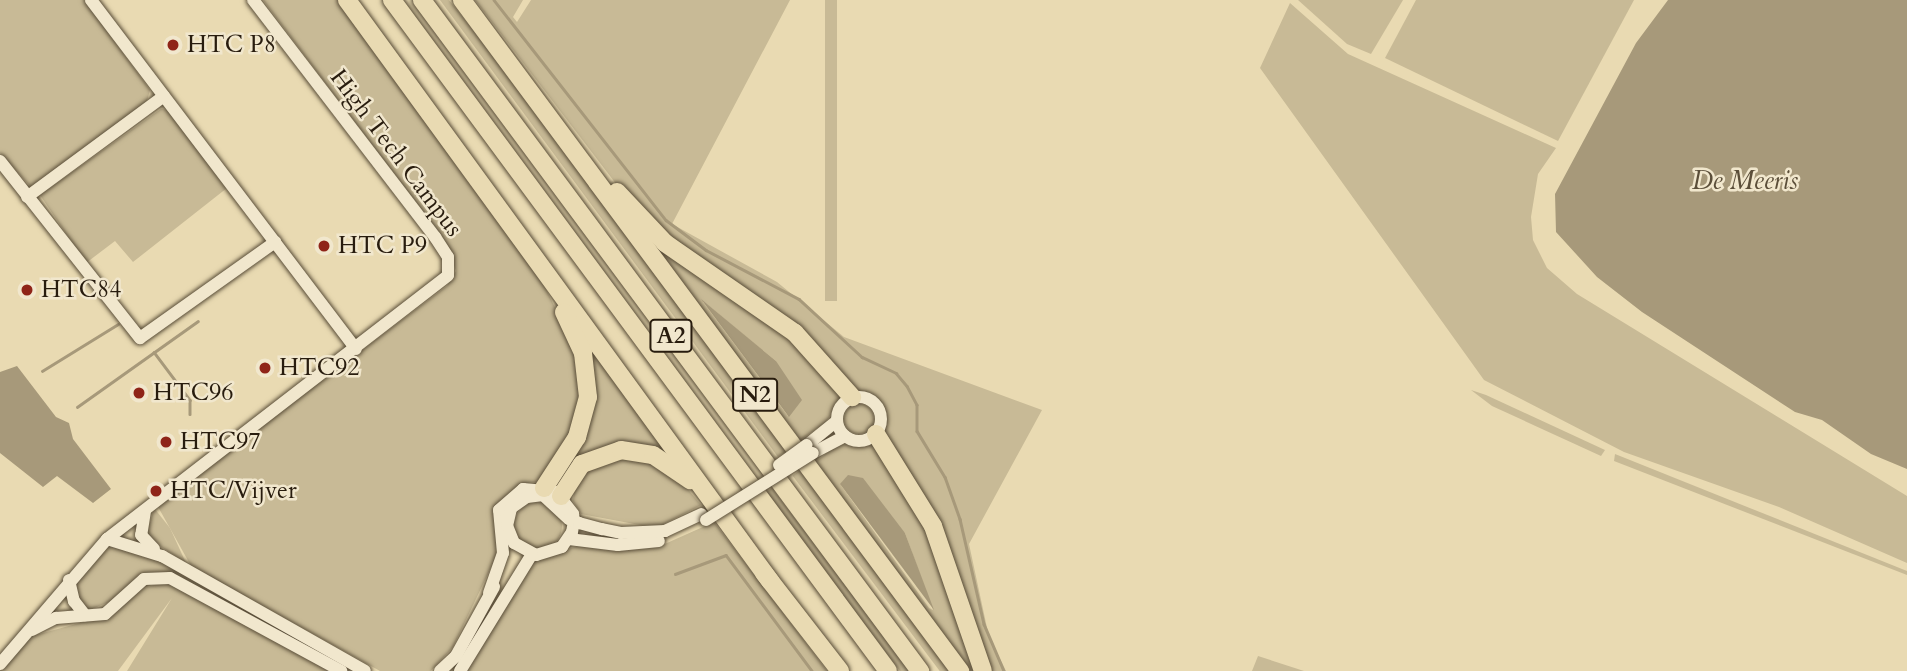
<!DOCTYPE html>
<html>
<head>
<meta charset="utf-8">
<style>
  body { margin:0 }
  #map { position:relative; width:1907px; height:671px; overflow:hidden; background:#e9dab2; font-family:Cardo,serif }
  div>[style] { position:absolute }
  .green>* { inset:0; background:#c8ba96; transform-origin:0 0 }
  .round { border-radius:50% }
  .water>* { inset:0; background:#a7997a }
  .stream>* { height:2.5px; margin:-1.25px; padding:0 1.25px; transform-origin:1.25px; border-radius:1.25px; background:#a7997a }
  .roads { filter:drop-shadow(0 0 2px #584c37) drop-shadow(0 0 2px #584c37) }
  .minor>* { height:12px; margin:-6px; padding:0 6px; transform-origin:6px; border-radius:6px; background:#f1e7cd }
  .minor>.ring { margin:-6px; padding:0; box-sizing:content-box; background:none; border:12px solid #f1e7cd; border-radius:50% }
  .highway>* { height:18px; margin:-9px; padding:0 9px; transform-origin:9px; border-radius:9px; background:#e9dab2 }
  .bridges { filter:drop-shadow(0 0 2px #584c37) drop-shadow(0 0 2px #584c37) }
  .minor-bridge>* { height:12px; margin:-6px; padding:0 6px; transform-origin:6px; border-radius:6px; background:#f1e7cd }
  .dots>* { width:19px; height:19px; translate:-50% -50%; box-sizing:border-box; border:4px solid #f1e7cd; border-radius:50% }
  span { translate:-50% -50%; white-space:nowrap; text-align:center; line-height:1.15; -webkit-text-stroke:5px #f1e7cd; paint-order:stroke }
  .shield-label span { padding:2px 5px; background:#f1e7cd; border:2px solid; border-radius:5px; -webkit-text-stroke-width:0 }
  .shield-label { font-size:23px; color:#281c0e; font-weight:700 }
  .poi-label { font-size:24px; color:#281c0e }
  .left { translate:0 -50%; text-align:left }
  .street-label { font-size:24px; color:#281c0e }
  .water-label { font-size:26px; color:#5b4e39; font-style:italic }
</style>
</head>
<body>
<div id="map">
  <div class="green">
    <div style="clip-path:polygon(0 0,84px 0,150px 90px,147px 101px,31px 187px,0 153px)"></div>
    <div style="clip-path:polygon(263px 0,342px 0,544px 285px,583px 365px,580px 420px,542px 481px,520px 484px,497px 509px,496px 557px,453px 647px,431px 671px,380px 671px,191px 566px,157px 505px,447px 286px,456px 271px,446px 243px)"></div>
    <div style="clip-path:polygon(440px 0,449px 0,542px 117px,789px 449px,778px 457px)"></div>
    <div style="clip-path:polygon(475px 0,523px 0,513px 17px,517px 22px,531px 0,790px 0,672px 224px,777px 282px,844px 337px,1042px 410px,969px 544px,989px 637px,1006px 671px,989px 671px,885px 432px,883px 404px,855px 391px,823px 357px,701px 268px,620px 189px)"></div>
    <div style="left:825px;top:0;width:12px;height:301px"></div>
    <div style="clip-path:polygon(1298px 0,1403px 0,1371px 54px,1347px 44px)"></div>
    <div style="clip-path:polygon(1416px 0,1634px 0,1558px 141px,1385px 58px)"></div>
    <div style="clip-path:polygon(1290px 3px,1348px 54px,1556px 148px,1538px 174px,1531px 217px,1533px 240px,1547px 268px,1577px 294px,1907px 496px,1907px 563px,1779px 507px,1624px 452px,1484px 380px,1260px 68px)"></div>
    <div style="clip-path:polygon(161px 109px,170px 110px,227px 188px,133px 262px,115px 241px,86px 263px,40px 195px)"></div>
    <div style="clip-path:polygon(evenodd,637px 226px,793px 336px,843px 397px,825px 423px,797px 442px,637px 226px,703px 301px,776px 361px,788px 416px,703px 302px,703px 301px)"></div>
    <div style="clip-path:polygon(585px 329px,704px 489px,642px 447px,562px 472px,581px 437px)"></div>
    <div style="clip-path:polygon(1471px 390px,1486px 395px,1605px 450px,1601px 456px,1492px 406px)"></div>
    <div class="round" style="left:844px;top:404px;width:30px;height:30px"></div>
    <div style="clip-path:polygon(evenodd,872px 443px,921px 508px,979px 671px,968px 671px,813px 464px,837px 445px,872px 443px,840px 484px,905px 533px,933px 610px,929px 608px,840px 484px)"></div>
    <div style="clip-path:polygon(1615px 454px,1907px 571px,1907px 575px,1614px 461px)"></div>
    <div style="clip-path:polygon(641px 456px,680px 480px,701px 505px,656px 528px,581px 514px,573px 501px,576px 478px,600px 459px)"></div>
    <div style="left:803px;top:468px;width:253px;height:13px;rotate:53deg"></div>
    <div style="left:772px;top:488px;width:228px;height:8px;rotate:53deg"></div>
    <div class="round" style="left:514px;top:502px;width:48px;height:48px"></div>
    <div style="clip-path:polygon(154px 508px,170px 528px,186px 563px,146px 537px)"></div>
    <div style="clip-path:polygon(714px 522px,827px 671px,465px 671px,534px 561px,580px 545px,658px 547px)"></div>
    <div style="clip-path:polygon(112px 543px,130px 546px,182px 573px,89px 610px,78px 601px,76px 580px)"></div>
    <div style="clip-path:polygon(168px 581px,334px 671px,127px 671px,172px 598px,118px 671px,0 671px,32px 636px,87px 621px,137px 590px)"></div>
    <div style="clip-path:polygon(1258px 656px,1304px 671px,1252px 671px)"></div>
  </div>
  <div class="water">
    <div style="clip-path:polygon(1668px 0,1907px 0,1907px 469px,1871px 454px,1822px 420px,1795px 412px,1642px 312px,1597px 277px,1556px 232px,1555px 194px,1636px 43px)"></div>
    <div style="clip-path:polygon(701px 299px,776px 361px,802px 400px,789px 417px)"></div>
    <div style="clip-path:polygon(17px 366px,56px 417px,69px 423px,73px 439px,111px 489px,93px 503px,57px 476px,43px 487px,0 453px,0 372px)"></div>
    <div style="clip-path:polygon(848px 475px,863px 478px,905px 533px,934px 610px,840px 484px)"></div>
  </div>
  <div class="stream">
    <div style="left:494px;top:0;width:279px;rotate:52deg"></div>
    <div style="left:666px;top:220px;width:50px;rotate:36.9deg"></div>
    <div style="left:706px;top:250px;width:105px;rotate:27.8deg"></div>
    <div style="left:799px;top:299px;width:86px;rotate:42.6deg"></div>
    <div style="left:862px;top:357px;width:38px;rotate:25deg"></div>
    <div style="left:896px;top:373px;width:17px;rotate:50deg"></div>
    <div style="left:907px;top:386px;width:21px;rotate:62deg"></div>
    <div style="left:917px;top:405px;width:26px;rotate:90deg"></div>
    <div style="left:917px;top:431px;width:54px;rotate:58.7deg"></div>
    <div style="left:945px;top:477px;width:45px;rotate:70.3deg"></div>
    <div style="left:960px;top:519px;width:108px;rotate:77.1deg"></div>
    <div style="left:984px;top:624px;width:51px;rotate:66.9deg"></div>
    <div style="left:154px;top:352px;width:60px;rotate:53.1deg"></div>
    <div style="left:190px;top:400px;width:14px;rotate:90deg"></div>
    <div style="left:42px;top:371px;width:89px;rotate:-31.7deg"></div>
    <div style="left:77px;top:407px;width:148px;rotate:-35.4deg"></div>
    <div style="left:675px;top:574px;width:54px;rotate:-20.4deg"></div>
    <div style="left:726px;top:555px;width:144px;rotate:53.4deg"></div>
  </div>
  <div class="roads">
    <div class="minor">
      <div style="left:91px;top:0;width:438px;rotate:52.8deg"></div>
      <div style="left:0;top:161px;width:226px;rotate:51.7deg"></div>
      <div style="left:140px;top:338px;width:166px;rotate:-35.4deg"></div>
      <div style="left:27px;top:197px;width:170px;rotate:-36.4deg"></div>
      <div class="ring" style="left:837px;top:397px;width:32px;height:32px"></div>
      <div style="left:807px;top:445px;width:38px;rotate:-39deg"></div>
      <div style="left:813px;top:453px;width:36px;rotate:-28deg"></div>
      <div style="left:145px;top:511px;width:24px;rotate:99deg"></div>
      <div style="left:141px;top:535px;width:19px;rotate:47deg"></div>
      <div style="left:107px;top:539px;width:58px;rotate:17.2deg"></div>
      <div style="left:162px;top:556px;width:233px;rotate:29.5deg"></div>
      <div style="left:569px;top:539px;width:49px;rotate:7deg"></div>
      <div style="left:618px;top:545px;width:41px;rotate:-5.6deg"></div>
      <div style="left:69px;top:580px;width:22px;rotate:77deg"></div>
      <div style="left:74px;top:601px;width:18px;rotate:52deg"></div>
      <div style="left:489px;top:593px;width:42px;rotate:-70.7deg"></div>
      <div style="left:503px;top:553px;width:43px;rotate:-95.3deg"></div>
      <div style="left:499px;top:510px;width:32px;rotate:-41deg"></div>
      <div style="left:523px;top:489px;width:33px;rotate:5deg"></div>
      <div style="left:556px;top:492px;width:28px;rotate:52deg"></div>
      <div style="left:573px;top:514px;width:7px;rotate:82deg"></div>
      <div style="left:574px;top:521px;width:11px;rotate:100deg"></div>
      <div style="left:572px;top:532px;width:18px;rotate:124deg"></div>
      <div style="left:562px;top:547px;width:27px;rotate:163deg"></div>
      <div style="left:536px;top:555px;width:25px;rotate:-151deg"></div>
      <div style="left:514px;top:543px;width:18px;rotate:-112deg"></div>
      <div style="left:507px;top:526px;width:18px;rotate:-77deg"></div>
      <div style="left:511px;top:508px;width:19px;rotate:-35deg"></div>
      <div style="left:527px;top:497px;width:16px;rotate:-7deg"></div>
      <div style="left:543px;top:495px;width:35px;rotate:43deg"></div>
      <div style="left:569px;top:519px;width:11px;rotate:22deg"></div>
      <div style="left:579px;top:523px;width:24px;rotate:15deg"></div>
      <div style="left:602px;top:529px;width:19px;rotate:12deg"></div>
      <div style="left:621px;top:533px;width:44px;rotate:-2.6deg"></div>
      <div style="left:665px;top:531px;width:40px;rotate:-25deg"></div>
      <div style="left:32px;top:630px;width:27px;rotate:-27deg"></div>
      <div style="left:56px;top:618px;width:49px;rotate:-4.7deg"></div>
      <div style="left:105px;top:614px;width:52px;rotate:-41.9deg"></div>
      <div style="left:144px;top:579px;width:26px;rotate:-2deg"></div>
      <div style="left:170px;top:578px;width:195px;rotate:28.5deg"></div>
      <div style="left:0;top:664px;width:165px;rotate:-49.4deg"></div>
      <div style="left:107px;top:539px;width:431px;rotate:-37.7deg"></div>
      <div style="left:448px;top:275px;width:18px;rotate:-90deg"></div>
      <div style="left:448px;top:257px;width:24px;rotate:-123deg"></div>
      <div style="left:435px;top:237px;width:299px;rotate:-127.5deg"></div>
      <div style="left:440px;top:671px;width:22px;rotate:-43deg"></div>
      <div style="left:456px;top:656px;width:79px;rotate:-61.2deg"></div>
      <div style="left:460px;top:671px;width:137px;rotate:-58.4deg"></div>
    </div>
    <div class="highway">
      <div style="left:347px;top:0;width:720px;rotate:53.93deg"></div>
      <div style="left:392px;top:0;width:834px;rotate:53.53deg"></div>
      <div style="left:422px;top:0;width:836px;rotate:53.42deg"></div>
      <div style="left:462px;top:0;width:836px;rotate:53.42deg"></div>
      <div style="left:617px;top:192px;width:70px;rotate:46.7deg"></div>
      <div style="left:665px;top:243px;width:158px;rotate:34.7deg"></div>
      <div style="left:795px;top:333px;width:86px;rotate:48.3deg"></div>
      <div style="left:876px;top:434px;width:108px;rotate:58.2deg"></div>
      <div style="left:933px;top:526px;width:153px;rotate:71deg"></div>
      <div style="left:544px;top:488px;width:61px;rotate:-57.1deg"></div>
      <div style="left:577px;top:437px;width:41px;rotate:-74.6deg"></div>
      <div style="left:588px;top:397px;width:44px;rotate:-96.5deg"></div>
      <div style="left:583px;top:353px;width:45px;rotate:-114.9deg"></div>
      <div style="left:561px;top:496px;width:38px;rotate:-57deg"></div>
      <div style="left:582px;top:464px;width:41px;rotate:-19.7deg"></div>
      <div style="left:621px;top:450px;width:32px;rotate:9deg"></div>
      <div style="left:653px;top:455px;width:45px;rotate:34deg"></div>
      <div style="left:764px;top:573px;width:124px;rotate:52.2deg"></div>
    </div>
  </div>
  <div class="bridges">
    <div class="minor-bridge">
      <div style="left:779px;top:465px;width:34px;rotate:-36deg"></div>
      <div style="left:706px;top:520px;width:126px;rotate:-32.1deg"></div>
    </div>
  </div>
  <div class="dots">
    <div style="left:173px;top:45px;background:#8f2418"></div>
    <div style="left:324px;top:246px;background:#8f2418"></div>
    <div style="left:27px;top:290px;background:#8f2418"></div>
    <div style="left:265px;top:368px;background:#8f2418"></div>
    <div style="left:139px;top:393px;background:#8f2418"></div>
    <div style="left:166px;top:442px;background:#8f2418"></div>
    <div style="left:156px;top:491px;background:#8f2418"></div>
  </div>
  <div class="shield-label">
    <span style="left:671px;top:336px">A2</span>
    <span style="left:755px;top:395px">N2</span>
  </div>
  <div class="poi-label">
    <span class="left" style="left:187px;top:45px">HTC P8</span>
    <span class="left" style="left:338px;top:246px">HTC P9</span>
    <span class="left" style="left:41px;top:290px">HTC84</span>
    <span class="left" style="left:279px;top:368px">HTC92</span>
    <span class="left" style="left:153px;top:393px">HTC96</span>
    <span class="left" style="left:180px;top:442px">HTC97</span>
    <span class="left" style="left:170px;top:491px">HTC/Vijver</span>
  </div>
  <div class="street-label">
    <span style="left:396px;top:153px;rotate:53deg">High Tech Campus</span>
  </div>
  <div class="water-label">
    <span style="left:1745px;top:181px">De Meeris</span>
  </div>
</div>
</body>
</html>
